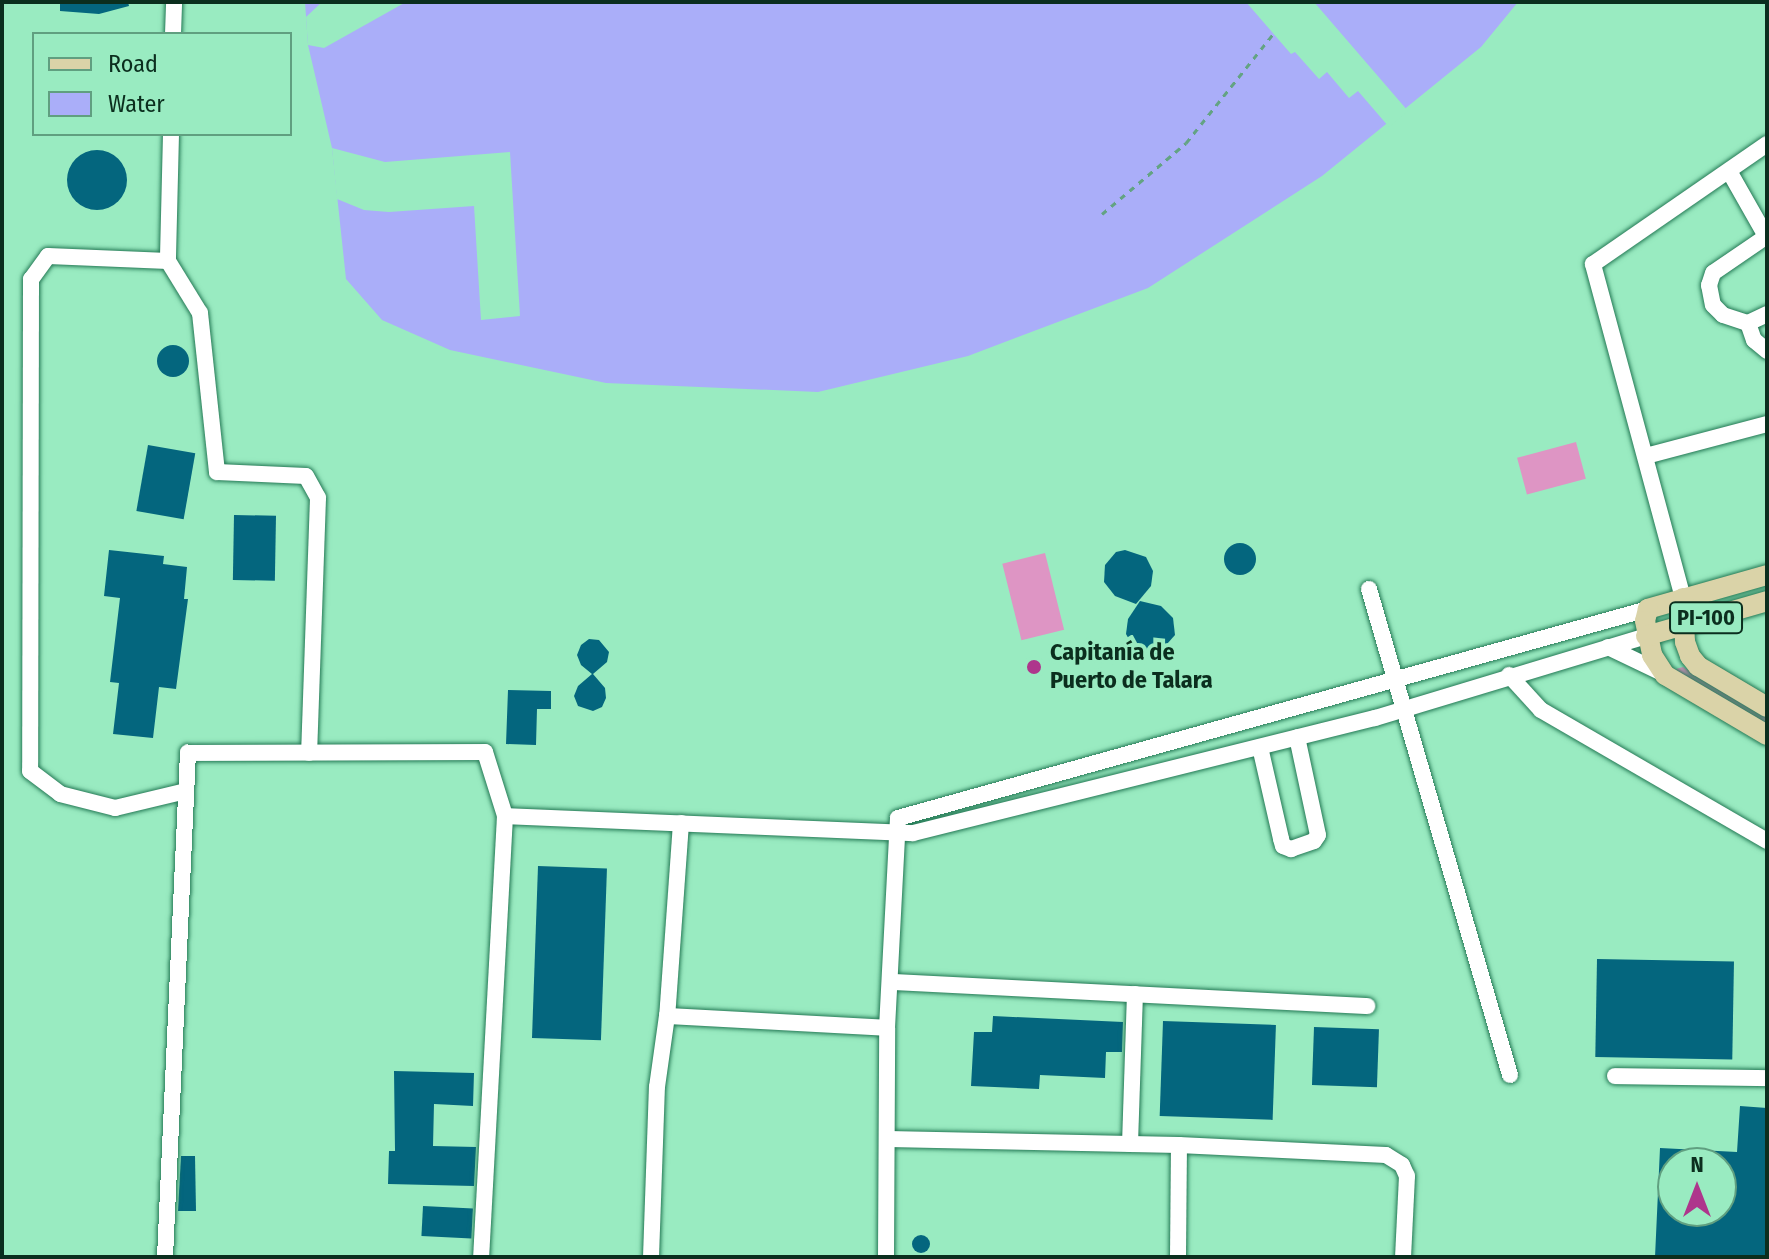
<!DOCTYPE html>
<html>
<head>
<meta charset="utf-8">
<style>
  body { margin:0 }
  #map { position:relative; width:1769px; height:1259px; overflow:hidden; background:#99ebc1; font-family:"Fira Sans Condensed",sans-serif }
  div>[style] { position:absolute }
  .green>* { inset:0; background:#de95c4; transform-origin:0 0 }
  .water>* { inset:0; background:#aaaef9 }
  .pier>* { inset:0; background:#99ebc1 }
  .building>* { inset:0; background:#04667e; transform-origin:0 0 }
  .round { border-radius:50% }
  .path>* { height:3px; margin-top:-1.5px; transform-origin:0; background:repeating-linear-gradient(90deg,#63a383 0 6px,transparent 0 12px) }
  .roads { filter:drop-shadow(0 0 2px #247955) drop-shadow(0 0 2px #247955) }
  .minor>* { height:16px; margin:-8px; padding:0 8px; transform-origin:8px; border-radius:8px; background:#fff }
  .major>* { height:20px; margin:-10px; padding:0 10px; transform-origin:10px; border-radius:10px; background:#dad3a8 }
  .dots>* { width:22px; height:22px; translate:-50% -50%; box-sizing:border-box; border:4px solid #99ebc1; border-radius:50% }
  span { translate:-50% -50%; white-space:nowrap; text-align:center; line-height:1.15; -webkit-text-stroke:8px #99ebc1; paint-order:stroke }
  .shield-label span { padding:2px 6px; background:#99ebc1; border:2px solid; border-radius:6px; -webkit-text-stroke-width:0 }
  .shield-label { font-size:22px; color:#0b2e1e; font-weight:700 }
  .poi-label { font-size:24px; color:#0b2e1e; font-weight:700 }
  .left { translate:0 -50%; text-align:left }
  .frame { position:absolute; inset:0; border:4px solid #0b2e1e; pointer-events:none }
  .legend { position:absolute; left:32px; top:32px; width:260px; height:104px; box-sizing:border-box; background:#99ebc1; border:2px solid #609f80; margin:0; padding:10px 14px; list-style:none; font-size:24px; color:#0b2e1e }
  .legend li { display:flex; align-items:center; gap:16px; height:40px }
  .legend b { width:40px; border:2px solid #609f80 }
  .north { position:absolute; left:1657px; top:1147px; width:80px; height:80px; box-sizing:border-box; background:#99ebc1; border:2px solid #609f80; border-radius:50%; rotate:0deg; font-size:22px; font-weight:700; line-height:32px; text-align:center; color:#0b2e1e }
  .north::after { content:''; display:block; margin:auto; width:28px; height:36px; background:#ae368c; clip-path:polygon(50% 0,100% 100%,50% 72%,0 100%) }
</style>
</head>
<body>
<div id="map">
  <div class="green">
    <div style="left:1576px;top:442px;width:38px;height:61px;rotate:75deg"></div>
    <div style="left:1045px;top:553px;width:79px;height:44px;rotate:76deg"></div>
    <div style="clip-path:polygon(1683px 667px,1767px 717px,1767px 727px,1680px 677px,1676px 669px)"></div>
  </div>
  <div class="water">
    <div style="clip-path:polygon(305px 2px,1518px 2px,1481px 47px,1322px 176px,1148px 288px,968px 356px,818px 392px,606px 383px,450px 350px,382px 320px,346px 279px,332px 148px,308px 45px)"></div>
  </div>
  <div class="pier">
    <div style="clip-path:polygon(322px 2px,406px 2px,324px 48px,308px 45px,306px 17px)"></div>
    <div style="clip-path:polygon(1246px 2px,1314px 2px,1408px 111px,1389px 127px,1358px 91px,1349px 98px,1327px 72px,1319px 79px,1295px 52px,1291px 54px)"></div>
    <div style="clip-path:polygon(332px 148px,385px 162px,510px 152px,520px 316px,481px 320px,474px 206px,389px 212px,364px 210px,337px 199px)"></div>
  </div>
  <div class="building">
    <div style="clip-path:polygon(60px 2px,128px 2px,129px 6px,99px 14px,60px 11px)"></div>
    <div class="round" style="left:67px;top:150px;width:60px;height:60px"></div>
    <div class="round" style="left:157px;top:345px;width:32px;height:32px"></div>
    <div style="left:148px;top:445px;width:48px;height:67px;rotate:10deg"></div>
    <div style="left:234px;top:515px;width:42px;height:65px;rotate:1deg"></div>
    <div class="round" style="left:1224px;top:543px;width:32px;height:32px"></div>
    <div style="clip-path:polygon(109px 550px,164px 556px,163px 564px,187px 567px,184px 599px,188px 599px,176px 689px,159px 687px,153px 738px,113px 734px,119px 683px,110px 682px,120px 598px,104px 596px)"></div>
    <div style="clip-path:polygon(1125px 550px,1146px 557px,1153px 571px,1151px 586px,1136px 604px,1115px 596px,1104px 582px,1105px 565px,1116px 552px)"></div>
    <div style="clip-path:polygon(1140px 601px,1161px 606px,1173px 618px,1175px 635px,1159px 653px,1150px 654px,1134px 648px,1126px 634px,1128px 619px)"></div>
    <div style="clip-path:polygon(589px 639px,599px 640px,609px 652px,607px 662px,593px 674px,605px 688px,606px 698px,602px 707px,593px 711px,578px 706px,574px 696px,578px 686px,592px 674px,581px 665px,577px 655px,581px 645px)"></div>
    <div style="clip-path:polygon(508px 690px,551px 691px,551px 709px,537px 709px,536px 745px,506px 744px)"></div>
    <div style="left:538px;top:866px;width:69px;height:172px;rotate:2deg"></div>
    <div style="left:1597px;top:959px;width:137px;height:98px;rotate:1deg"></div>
    <div style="clip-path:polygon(993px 1016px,1123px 1022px,1122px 1052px,1106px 1052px,1105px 1078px,1040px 1075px,1039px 1089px,971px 1086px,974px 1032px,992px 1032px)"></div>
    <div style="left:1163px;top:1021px;width:113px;height:95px;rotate:2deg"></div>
    <div style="left:1314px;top:1027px;width:65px;height:58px;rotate:2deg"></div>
    <div style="clip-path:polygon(394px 1071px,474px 1073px,473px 1106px,434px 1104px,433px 1146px,476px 1147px,474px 1186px,388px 1184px,389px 1151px,395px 1151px)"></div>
    <div style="clip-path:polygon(evenodd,1740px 1106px,1767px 1108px,1767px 1257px,1655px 1257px,1660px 1148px,1737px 1152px,1740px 1106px,1673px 1163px,1721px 1163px,1721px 1211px,1673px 1211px,1673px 1163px)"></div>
    <div style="clip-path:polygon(181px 1156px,195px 1156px,196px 1211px,178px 1211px)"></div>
    <div style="left:423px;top:1206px;width:50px;height:30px;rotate:3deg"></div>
    <div class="round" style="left:912px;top:1235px;width:18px;height:18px"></div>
  </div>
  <div class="path">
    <div style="left:1102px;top:214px;width:110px;rotate:-40.2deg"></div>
    <div style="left:1186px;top:143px;width:139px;rotate:-51.4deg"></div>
  </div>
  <div class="roads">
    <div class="minor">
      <div style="left:173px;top:34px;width:32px;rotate:-88deg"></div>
      <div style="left:171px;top:134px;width:127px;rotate:91.4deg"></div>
      <div style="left:168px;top:261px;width:120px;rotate:-177.6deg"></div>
      <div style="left:48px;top:256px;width:29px;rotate:126deg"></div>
      <div style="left:31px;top:279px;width:492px;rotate:90.1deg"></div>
      <div style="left:30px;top:771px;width:38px;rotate:37deg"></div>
      <div style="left:60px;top:794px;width:57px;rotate:14.3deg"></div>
      <div style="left:115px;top:808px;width:73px;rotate:-13.5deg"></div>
      <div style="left:1729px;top:171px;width:75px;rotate:60.4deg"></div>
      <div style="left:1767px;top:236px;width:65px;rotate:145.6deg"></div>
      <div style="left:1713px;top:273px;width:13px;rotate:108deg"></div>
      <div style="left:1709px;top:285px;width:20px;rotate:79deg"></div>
      <div style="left:1713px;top:305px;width:14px;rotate:45deg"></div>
      <div style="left:1723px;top:315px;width:26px;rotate:18deg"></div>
      <div style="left:1748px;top:323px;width:21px;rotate:-25deg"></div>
      <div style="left:168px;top:261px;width:61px;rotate:58.4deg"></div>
      <div style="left:200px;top:313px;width:160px;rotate:83.9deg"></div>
      <div style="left:217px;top:472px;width:89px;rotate:2.6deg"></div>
      <div style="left:306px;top:476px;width:25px;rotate:61deg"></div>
      <div style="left:318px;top:498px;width:255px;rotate:92deg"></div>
      <div style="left:1748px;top:323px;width:18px;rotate:71deg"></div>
      <div style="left:1754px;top:340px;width:17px;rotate:40deg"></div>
      <div style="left:1646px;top:456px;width:125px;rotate:-14.8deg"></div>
      <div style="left:1369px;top:589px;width:506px;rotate:73.82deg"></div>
      <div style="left:1683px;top:598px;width:346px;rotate:-105.1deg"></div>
      <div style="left:1593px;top:264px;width:211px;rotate:-34.6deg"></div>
      <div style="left:1608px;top:647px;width:62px;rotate:25.7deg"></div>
      <div style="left:1509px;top:675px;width:47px;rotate:47.6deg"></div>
      <div style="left:1541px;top:710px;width:261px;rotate:30.1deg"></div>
      <div style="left:1260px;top:747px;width:94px;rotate:77.1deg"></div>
      <div style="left:1281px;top:839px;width:7px;rotate:74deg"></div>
      <div style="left:1283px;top:846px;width:9px;rotate:21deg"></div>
      <div style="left:1291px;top:849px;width:24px;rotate:-19deg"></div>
      <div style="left:1314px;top:841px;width:7px;rotate:-56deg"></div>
      <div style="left:1318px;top:835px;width:100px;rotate:-102.1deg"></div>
      <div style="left:505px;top:816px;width:408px;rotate:2.4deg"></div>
      <div style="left:913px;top:833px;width:476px;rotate:-14deg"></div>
      <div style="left:1375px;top:718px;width:283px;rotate:-16.8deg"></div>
      <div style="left:681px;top:823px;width:194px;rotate:94.1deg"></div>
      <div style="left:667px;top:1016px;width:220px;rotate:3.1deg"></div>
      <div style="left:892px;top:982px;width:476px;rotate:2.9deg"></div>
      <div style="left:1615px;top:1076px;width:152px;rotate:0.8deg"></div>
      <div style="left:888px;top:1139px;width:291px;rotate:1.2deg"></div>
      <div style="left:1179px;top:1145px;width:207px;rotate:2.8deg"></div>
      <div style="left:1386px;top:1155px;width:19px;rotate:32deg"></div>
      <div style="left:1402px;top:1165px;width:12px;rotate:66deg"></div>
      <div style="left:1407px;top:1176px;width:81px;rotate:92.8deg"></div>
      <div style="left:1130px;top:1144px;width:150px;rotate:-88.1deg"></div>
      <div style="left:165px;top:1257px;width:505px;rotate:-87.39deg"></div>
      <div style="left:188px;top:753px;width:297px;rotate:-0.2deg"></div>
      <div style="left:485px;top:752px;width:67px;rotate:72.6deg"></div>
      <div style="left:505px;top:816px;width:442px;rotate:93.1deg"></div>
      <div style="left:651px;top:1257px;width:170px;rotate:-88deg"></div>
      <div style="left:657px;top:1087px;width:72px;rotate:-82deg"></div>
      <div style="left:886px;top:1257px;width:229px;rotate:-89.7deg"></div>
      <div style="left:887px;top:1028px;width:210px;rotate:-87deg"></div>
      <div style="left:898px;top:818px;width:779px;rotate:-15.57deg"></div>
      <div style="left:1178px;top:1257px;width:112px;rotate:-89.5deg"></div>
    </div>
    <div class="major">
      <div style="left:1767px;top:575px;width:124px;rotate:164.1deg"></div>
      <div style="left:1648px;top:609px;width:12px;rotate:104deg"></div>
      <div style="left:1645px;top:621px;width:35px;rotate:78deg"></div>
      <div style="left:1652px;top:655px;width:24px;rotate:57deg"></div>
      <div style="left:1665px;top:675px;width:118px;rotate:30.5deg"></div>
      <div style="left:1683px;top:598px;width:44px;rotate:87.4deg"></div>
      <div style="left:1685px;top:642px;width:15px;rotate:70deg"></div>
      <div style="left:1690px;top:656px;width:13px;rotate:51deg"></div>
      <div style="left:1698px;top:666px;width:80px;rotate:30.7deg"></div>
      <div style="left:1646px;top:636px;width:126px;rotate:-16.1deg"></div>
    </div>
  </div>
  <div class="dots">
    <div style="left:1034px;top:667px;background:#ae368c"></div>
  </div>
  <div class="shield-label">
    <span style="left:1706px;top:618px">PI-100</span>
  </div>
  <div class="poi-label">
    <span class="left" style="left:1050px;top:667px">Capitanía de<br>Puerto de Talara</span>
  </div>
  <div class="frame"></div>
  <ul class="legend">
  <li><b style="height:10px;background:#dad3a8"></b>Road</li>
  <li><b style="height:22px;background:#aaaef9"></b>Water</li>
  </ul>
  <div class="north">N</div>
</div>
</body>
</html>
